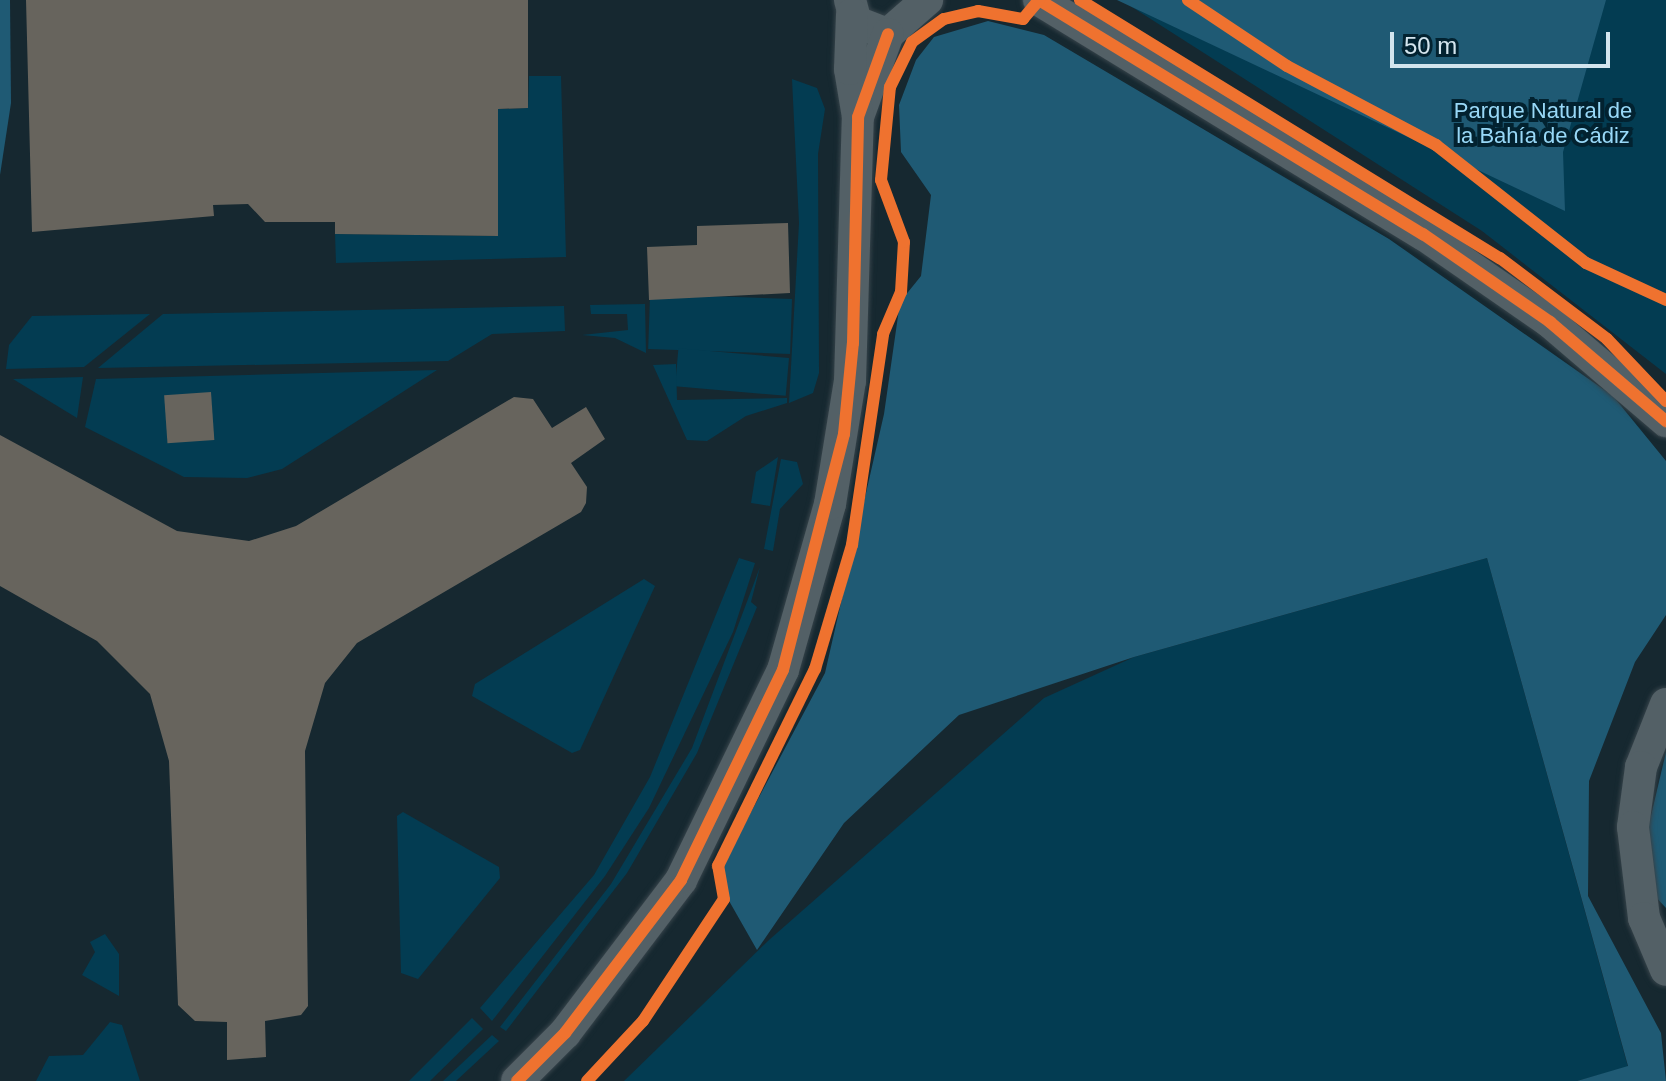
<!DOCTYPE html>
<html>
<head>
<meta charset="utf-8">
<style>
  body { margin:0 }
  #map { position:relative; width:1666px; height:1081px; overflow:hidden; background:#162830; font-family:Helvetica,sans-serif }
  div>[style] { position:absolute }
  .green>* { inset:0; background:#033c52; transform-origin:0 0 }
  .forest>* { inset:0; background:#1f5a74 }
  .building>* { inset:0; background:#67645d; transform-origin:0 0 }
  .roads { filter:drop-shadow(0 0 2px #36434a) drop-shadow(0 0 2px #36434a) }
  .minor>* { height:32px; margin:-16px; padding:0 16px; transform-origin:16px; border-radius:16px; background:#536066 }
  .cycleway>* { height:12px; margin:-6px; padding:0 6px; transform-origin:6px; border-radius:6px; background:#ef722f }
  span { translate:-50% -50%; white-space:nowrap; text-align:center; line-height:1.15; -webkit-text-stroke:8px #022230; paint-order:stroke }
  .park-label { font-size:22px; color:#98d8f7 }
  .scale { position:absolute; left:1390px; top:32px; width:220px; height:36px; box-sizing:border-box; border:4px solid #d3e5ee; border-top:0; padding-left:10px; font-size:24px; line-height:28px; white-space:nowrap; color:#d3e5ee; -webkit-text-stroke:6px #022230; paint-order:stroke }
</style>
</head>
<body>
<div id="map">
  <div class="green">
    <div style="clip-path:polygon(1121px 0,1666px 0,1666px 374px,1482px 231px)"></div>
    <div style="clip-path:polygon(529px 76px,561px 76px,566px 257px,336px 263px,335px 234px,498px 236px,498px 109px,528px 108px)"></div>
    <div style="clip-path:polygon(792px 79px,817px 88px,825px 109px,818px 154px,819px 373px,813px 393px,789px 403px,799px 223px)"></div>
    <div style="left:792px;top:299px;width:55px;height:142px;rotate:92deg"></div>
    <div style="clip-path:polygon(645px 304px,646px 353px,615px 338px,582px 335px,628px 330px,627px 314px,591px 314px,590px 305px)"></div>
    <div style="clip-path:polygon(564px 306px,565px 331px,492px 334px,448px 361px,98px 368px,163px 314px)"></div>
    <div style="clip-path:polygon(150px 314px,84px 367px,6px 369px,9px 345px,32px 316px)"></div>
    <div style="left:789px;top:358px;width:38px;height:111px;rotate:95deg"></div>
    <div style="clip-path:polygon(676px 364px,677px 400px,787px 398px,787px 403px,746px 416px,707px 441px,687px 440px,653px 365px)"></div>
    <div style="clip-path:polygon(437px 370px,282px 469px,247px 478px,184px 477px,85px 427px,96px 379px)"></div>
    <div style="clip-path:polygon(83px 377px,77px 418px,13px 379px)"></div>
    <div style="clip-path:polygon(778px 457px,770px 506px,751px 503px,756px 472px)"></div>
    <div style="clip-path:polygon(781px 459px,797px 462px,803px 484px,780px 509px,773px 551px,764px 549px)"></div>
    <div style="clip-path:polygon(739px 558px,755px 563px,733px 632px,649px 808px,605px 876px,492px 1021px,480px 1008px,594px 875px,650px 777px)"></div>
    <div style="clip-path:polygon(1487px 558px,1628px 1067px,1577px 1081px,624px 1081px,769px 940px,1044px 698px,1134px 657px)"></div>
    <div style="clip-path:polygon(760px 567px,751px 602px,757px 607px,697px 753px,627px 873px,506px 1031px,500px 1027px,611px 884px,692px 748px)"></div>
    <div style="clip-path:polygon(644px 579px,655px 586px,580px 750px,572px 753px,472px 696px,475px 684px)"></div>
    <div style="clip-path:polygon(403px 812px,499px 867px,500px 878px,418px 979px,401px 973px,397px 816px)"></div>
    <div style="clip-path:polygon(105px 934px,119px 954px,119px 996px,82px 975px,95px 952px,90px 942px)"></div>
    <div style="clip-path:polygon(472px 1018px,483px 1029px,430px 1081px,409px 1081px)"></div>
    <div style="clip-path:polygon(110px 1022px,122px 1025px,140px 1081px,36px 1081px,49px 1056px,83px 1055px)"></div>
    <div style="clip-path:polygon(492px 1035px,499px 1041px,456px 1081px,443px 1081px)"></div>
  </div>
  <div class="forest">
    <div style="clip-path:polygon(0 0,10px 0,11px 103px,0 175px)"></div>
    <div style="clip-path:polygon(1117px 0,1606px 0,1563px 152px,1565px 211px)"></div>
    <div style="clip-path:polygon(988px 21px,1044px 35px,1389px 239px,1613px 396px,1666px 461px,1666px 615px,1635px 662px,1589px 781px,1588px 896px,1661px 1033px,1666px 1081px,1577px 1081px,1628px 1066px,1487px 558px,1134px 657px,959px 715px,844px 823px,757px 950px,716px 878px,825px 673px,884px 414px,900px 302px,921px 276px,931px 195px,901px 152px,899px 105px,916px 60px,934px 37px)"></div>
    <div style="clip-path:polygon(1666px 752px,1666px 908px,1652px 893px,1649px 824px)"></div>
  </div>
  <div class="building">
    <div style="clip-path:polygon(26px 0,528px 0,528px 108px,498px 109px,498px 236px,335px 234px,335px 222px,265px 222px,248px 204px,213px 205px,214px 216px,32px 232px)"></div>
    <div style="clip-path:polygon(788px 223px,790px 293px,649px 300px,647px 247px,697px 245px,697px 226px)"></div>
    <div style="left:211px;top:392px;width:48px;height:47px;rotate:86deg"></div>
    <div style="clip-path:polygon(514px 397px,533px 399px,552px 428px,586px 407px,605px 439px,571px 463px,587px 487px,586px 503px,581px 512px,357px 643px,325px 683px,305px 751px,308px 1006px,301px 1015px,265px 1021px,266px 1057px,227px 1060px,227px 1022px,195px 1021px,178px 1005px,169px 761px,150px 694px,97px 641px,0 586px,0 435px,177px 531px,249px 541px,296px 526px)"></div>
  </div>
  <div class="roads">
    <div class="minor">
      <div style="left:850px;top:0;width:23px;rotate:75deg"></div>
      <div style="left:856px;top:22px;width:34px;rotate:21deg"></div>
      <div style="left:888px;top:34px;width:52px;rotate:-41.1deg"></div>
      <div style="left:1039px;top:0;width:450px;rotate:31.4deg"></div>
      <div style="left:1423px;top:234px;width:155px;rotate:34.7deg"></div>
      <div style="left:1550px;top:322px;width:153px;rotate:40.5deg"></div>
      <div style="left:859px;top:114px;width:85px;rotate:-70.1deg"></div>
      <div style="left:1666px;top:704px;width:68px;rotate:111.6deg"></div>
      <div style="left:1641px;top:767px;width:61px;rotate:97.6deg"></div>
      <div style="left:1633px;top:827px;width:92px;rotate:83.1deg"></div>
      <div style="left:1644px;top:918px;width:56px;rotate:67.1deg"></div>
      <div style="left:517px;top:1081px;width:68px;rotate:-45deg"></div>
      <div style="left:565px;top:1033px;width:192px;rotate:-52.8deg"></div>
      <div style="left:681px;top:880px;width:233px;rotate:-64.1deg"></div>
      <div style="left:783px;top:670px;width:173px;rotate:-74.2deg"></div>
      <div style="left:830px;top:504px;width:125px;rotate:-80.8deg"></div>
      <div style="left:850px;top:381px;width:264px;rotate:-88.3deg"></div>
      <div style="left:858px;top:117px;width:49px;rotate:-99.5deg"></div>
      <div style="left:850px;top:69px;width:55px;rotate:-87.9deg"></div>
    </div>
  </div>
  <div class="cycleway">
    <div style="left:1039px;top:0;width:450px;rotate:31.4deg"></div>
    <div style="left:1423px;top:234px;width:155px;rotate:34.7deg"></div>
    <div style="left:1550px;top:322px;width:153px;rotate:40.5deg"></div>
    <div style="left:1080px;top:0;width:493px;rotate:31.6deg"></div>
    <div style="left:1500px;top:258px;width:134px;rotate:37.1deg"></div>
    <div style="left:1607px;top:339px;width:86px;rotate:46.4deg"></div>
    <div style="left:1188px;top:0;width:119px;rotate:33.7deg"></div>
    <div style="left:1287px;top:66px;width:169px;rotate:27.9deg"></div>
    <div style="left:1436px;top:145px;width:191px;rotate:38.2deg"></div>
    <div style="left:1586px;top:263px;width:88px;rotate:24.8deg"></div>
    <div style="left:517px;top:1081px;width:68px;rotate:-45deg"></div>
    <div style="left:565px;top:1033px;width:192px;rotate:-52.8deg"></div>
    <div style="left:681px;top:880px;width:233px;rotate:-64.1deg"></div>
    <div style="left:783px;top:670px;width:244px;rotate:-75.5deg"></div>
    <div style="left:844px;top:434px;width:91px;rotate:-84.4deg"></div>
    <div style="left:853px;top:343px;width:226px;rotate:-88.7deg"></div>
    <div style="left:858px;top:117px;width:88px;rotate:-70.1deg"></div>
    <div style="left:587px;top:1081px;width:82px;rotate:-47deg"></div>
    <div style="left:643px;top:1021px;width:146px;rotate:-56.4deg"></div>
    <div style="left:724px;top:899px;width:34px;rotate:-100deg"></div>
    <div style="left:718px;top:866px;width:220px;rotate:-63.8deg"></div>
    <div style="left:815px;top:669px;width:129px;rotate:-73.4deg"></div>
    <div style="left:852px;top:545px;width:213px;rotate:-81.6deg"></div>
    <div style="left:883px;top:334px;width:46px;rotate:-66.8deg"></div>
    <div style="left:901px;top:292px;width:50px;rotate:-86.6deg"></div>
    <div style="left:904px;top:242px;width:66px;rotate:-110.4deg"></div>
    <div style="left:881px;top:180px;width:93px;rotate:-84.5deg"></div>
    <div style="left:890px;top:87px;width:50px;rotate:-63.9deg"></div>
    <div style="left:912px;top:42px;width:39px;rotate:-36deg"></div>
    <div style="left:944px;top:19px;width:35px;rotate:-13deg"></div>
    <div style="left:978px;top:11px;width:46px;rotate:10.1deg"></div>
    <div style="left:1023px;top:19px;width:25px;rotate:-50deg"></div>
  </div>
  <div class="park-label">
    <span style="left:1543px;top:123px">Parque Natural de<br>la Bahía de Cádiz</span>
  </div>
  <div class="scale">50 m</div>
</div>
</body>
</html>
